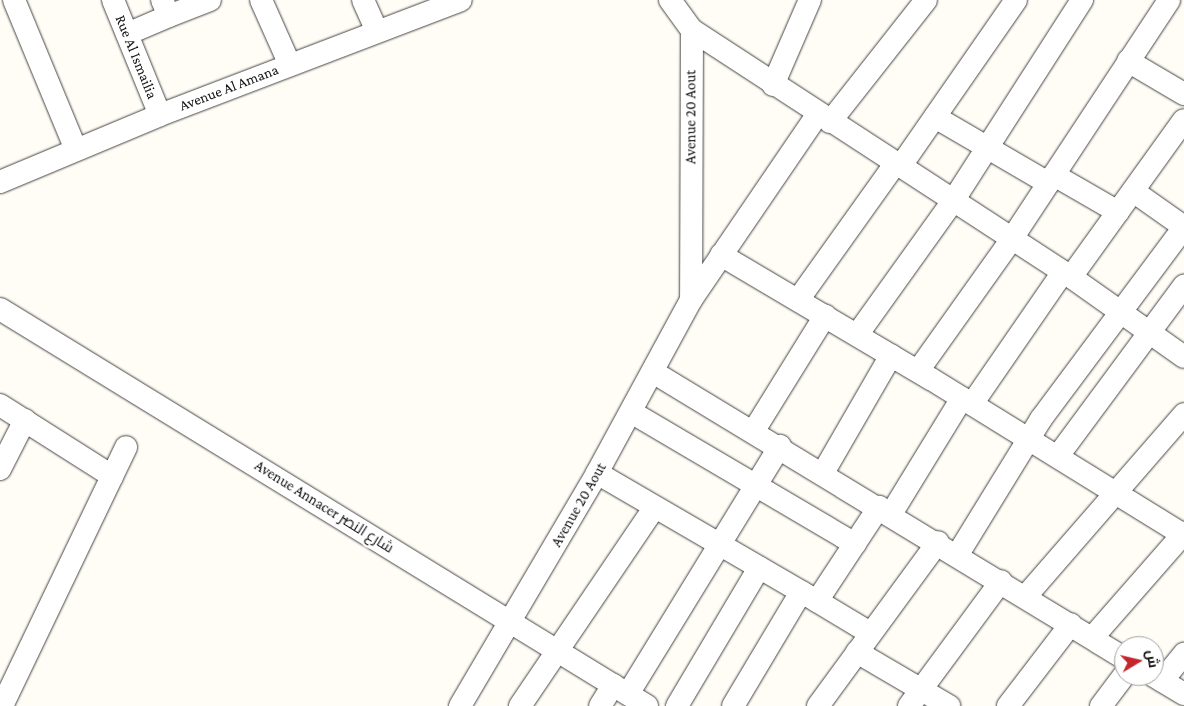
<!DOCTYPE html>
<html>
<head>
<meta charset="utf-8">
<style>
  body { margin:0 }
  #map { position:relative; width:1184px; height:706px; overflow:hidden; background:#fffdf5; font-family:"Crimson Pro",Cairo,serif }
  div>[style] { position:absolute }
  .roads { filter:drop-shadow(0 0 1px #444) drop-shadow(0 0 1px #444) }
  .minor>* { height:22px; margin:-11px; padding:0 11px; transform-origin:11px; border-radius:11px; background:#fff }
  span { translate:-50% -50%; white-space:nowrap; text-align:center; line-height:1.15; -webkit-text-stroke:5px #fff; paint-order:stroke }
  .street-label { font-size:15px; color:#111 }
  .north { position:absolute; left:1114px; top:636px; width:50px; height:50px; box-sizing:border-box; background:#fff; border:1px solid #a0a0a0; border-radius:50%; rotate:81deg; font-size:14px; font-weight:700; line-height:20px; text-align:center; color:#111 }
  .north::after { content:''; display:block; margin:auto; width:18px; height:22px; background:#c4262e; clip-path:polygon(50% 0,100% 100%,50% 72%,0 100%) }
</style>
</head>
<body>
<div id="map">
  <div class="roads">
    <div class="minor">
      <div style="left:14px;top:0;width:162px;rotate:67.5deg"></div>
      <div style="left:113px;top:0;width:124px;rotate:67.8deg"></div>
      <div style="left:162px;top:0;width:17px;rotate:66deg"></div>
      <div style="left:169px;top:16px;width:44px;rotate:-21.3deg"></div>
      <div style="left:261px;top:0;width:71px;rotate:66deg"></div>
      <div style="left:363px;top:0;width:34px;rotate:66deg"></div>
      <div style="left:670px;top:0;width:37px;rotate:54deg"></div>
      <div style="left:692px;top:30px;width:270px;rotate:90.2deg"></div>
      <div style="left:692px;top:30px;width:452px;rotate:33.1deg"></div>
      <div style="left:1071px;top:277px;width:138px;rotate:35.3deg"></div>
      <div style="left:127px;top:34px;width:46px;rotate:-23.2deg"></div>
      <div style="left:1128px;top:61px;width:65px;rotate:30.5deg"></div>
      <div style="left:773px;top:85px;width:93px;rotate:-66.5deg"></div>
      <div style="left:935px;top:117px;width:131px;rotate:30.3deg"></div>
      <div style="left:830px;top:122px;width:155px;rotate:-51.8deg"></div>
      <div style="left:900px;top:167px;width:203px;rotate:-55.2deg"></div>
      <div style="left:1054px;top:175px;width:74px;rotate:30deg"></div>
      <div style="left:0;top:182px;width:173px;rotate:-22.7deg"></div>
      <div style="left:160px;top:115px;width:322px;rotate:-20.9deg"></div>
      <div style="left:1133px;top:191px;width:62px;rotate:35.2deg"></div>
      <div style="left:721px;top:255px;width:244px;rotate:30.6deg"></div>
      <div style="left:931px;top:379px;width:297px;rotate:31.7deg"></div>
      <div style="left:1071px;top:277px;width:193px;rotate:-54.3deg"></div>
      <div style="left:798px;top:300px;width:167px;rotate:-54.5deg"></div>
      <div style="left:0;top:309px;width:759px;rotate:31.53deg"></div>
      <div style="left:857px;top:335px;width:165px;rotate:-54.4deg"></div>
      <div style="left:953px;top:201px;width:239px;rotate:-57.3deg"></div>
      <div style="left:918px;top:371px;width:161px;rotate:-54.6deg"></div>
      <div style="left:1011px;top:240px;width:287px;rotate:-56.6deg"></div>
      <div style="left:653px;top:372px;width:551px;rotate:31.27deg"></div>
      <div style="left:972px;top:404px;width:160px;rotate:-55.4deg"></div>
      <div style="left:0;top:405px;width:133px;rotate:32.4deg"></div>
      <div style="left:631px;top:412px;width:260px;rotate:30.5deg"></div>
      <div style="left:753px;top:432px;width:137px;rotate:-58.2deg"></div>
      <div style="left:1058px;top:456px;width:212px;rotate:-53.5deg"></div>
      <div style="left:0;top:469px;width:55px;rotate:-63deg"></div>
      <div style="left:597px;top:473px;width:255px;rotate:30.2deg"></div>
      <div style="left:817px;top:601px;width:113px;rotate:-56.6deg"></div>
      <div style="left:823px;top:473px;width:136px;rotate:-60deg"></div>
      <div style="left:891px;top:514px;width:136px;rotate:-58.5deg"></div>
      <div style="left:958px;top:554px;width:158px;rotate:-58.4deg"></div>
      <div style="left:1041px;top:419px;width:239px;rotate:-53.3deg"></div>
      <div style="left:1026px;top:596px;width:241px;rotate:-49deg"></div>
      <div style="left:817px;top:601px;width:62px;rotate:31.1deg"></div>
      <div style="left:1092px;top:638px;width:140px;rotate:-48.8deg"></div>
      <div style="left:857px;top:652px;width:107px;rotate:30.4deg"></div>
      <div style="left:1154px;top:676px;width:35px;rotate:31deg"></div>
      <div style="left:1162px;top:681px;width:35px;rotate:-51deg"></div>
      <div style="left:628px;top:694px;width:291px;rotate:-58.5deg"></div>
      <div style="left:2px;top:706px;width:287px;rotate:-64.4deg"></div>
      <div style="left:460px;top:706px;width:270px;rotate:-59.5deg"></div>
      <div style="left:597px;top:473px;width:197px;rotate:-61.5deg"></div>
      <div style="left:691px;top:300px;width:225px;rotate:-55.7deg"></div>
      <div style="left:520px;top:706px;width:239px;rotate:-55.9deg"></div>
      <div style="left:600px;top:706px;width:25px;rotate:-58deg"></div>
      <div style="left:677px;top:706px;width:161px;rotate:-59.3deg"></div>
      <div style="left:733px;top:706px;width:133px;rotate:-59.2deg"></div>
      <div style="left:818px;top:706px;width:203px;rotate:-53.8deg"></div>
      <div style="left:909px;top:706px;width:155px;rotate:-53.6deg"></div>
      <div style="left:1008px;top:706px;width:103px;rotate:-52.5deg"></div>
      <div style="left:1101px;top:706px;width:38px;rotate:-53deg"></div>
    </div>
  </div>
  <div class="street-label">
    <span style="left:136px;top:57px;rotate:68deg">Rue Al Ismailia</span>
    <span style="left:229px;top:88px;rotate:-21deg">Avenue Al Amana</span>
    <span style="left:691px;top:117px;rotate:-90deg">Avenue 20 Aout</span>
    <span style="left:579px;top:505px;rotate:-60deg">Avenue 20 Aout</span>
    <span style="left:324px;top:507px;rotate:32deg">Avenue Annacer شارع النصر</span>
  </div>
  <div class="north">ش</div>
</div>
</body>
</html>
